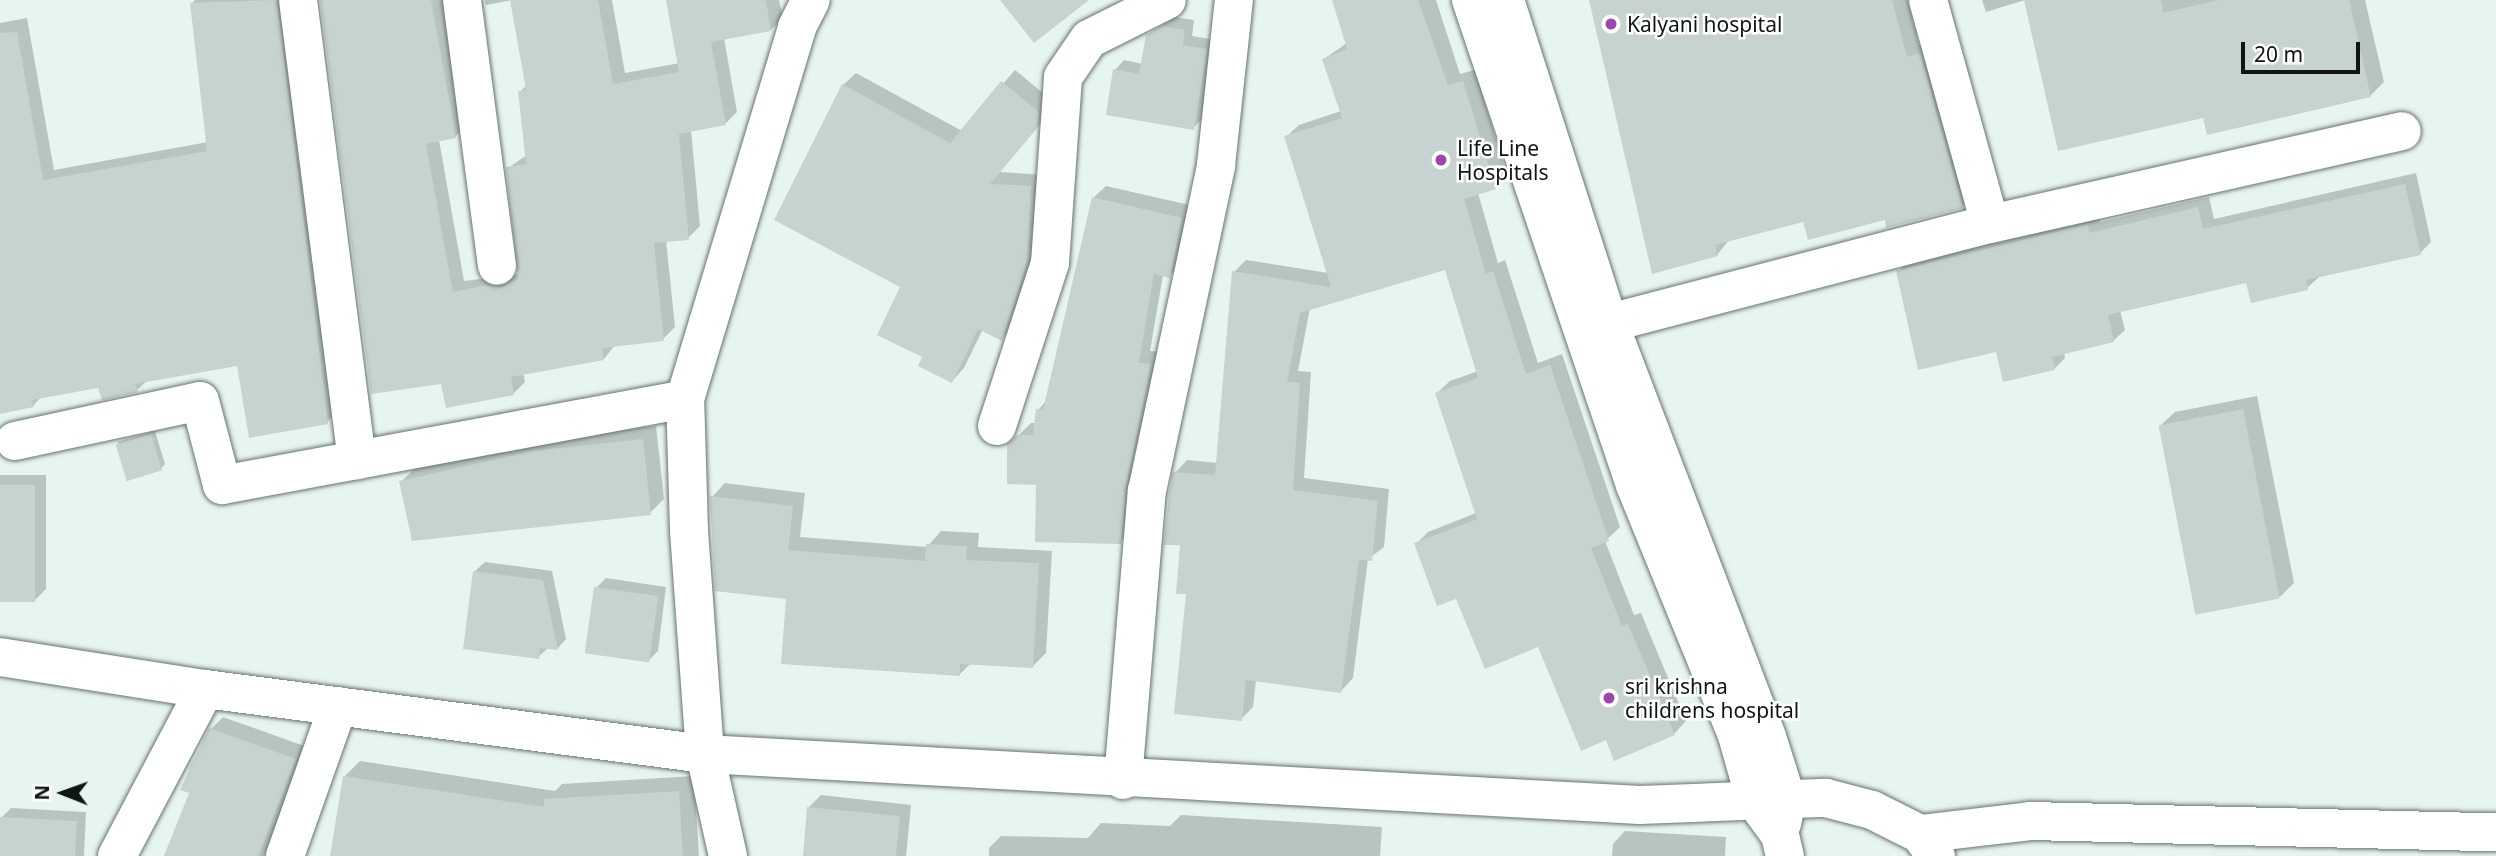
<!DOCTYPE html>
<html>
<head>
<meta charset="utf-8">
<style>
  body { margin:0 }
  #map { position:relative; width:2496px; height:856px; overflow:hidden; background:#e7f5f2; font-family:"Noto Sans",sans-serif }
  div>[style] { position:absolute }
  .shadow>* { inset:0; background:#0003 }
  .building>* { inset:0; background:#c6d3d0; transform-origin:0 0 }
  .roads { filter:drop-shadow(0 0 2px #677370) drop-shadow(0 0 2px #677370) }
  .minor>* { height:38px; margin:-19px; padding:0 19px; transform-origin:19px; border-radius:19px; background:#fff }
  .dots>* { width:19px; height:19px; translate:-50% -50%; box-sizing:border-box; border:4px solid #fff; border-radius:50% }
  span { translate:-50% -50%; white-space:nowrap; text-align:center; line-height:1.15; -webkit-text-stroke:5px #fff; paint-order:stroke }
  .poi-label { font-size:21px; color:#101413 }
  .left { translate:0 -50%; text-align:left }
  .north { position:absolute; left:28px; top:758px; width:70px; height:70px; -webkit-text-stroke:5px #fff; paint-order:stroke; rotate:271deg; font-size:19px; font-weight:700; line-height:28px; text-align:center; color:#101413 }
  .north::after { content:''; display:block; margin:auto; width:24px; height:32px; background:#101413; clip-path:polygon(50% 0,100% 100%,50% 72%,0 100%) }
  .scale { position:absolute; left:2241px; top:42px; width:119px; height:32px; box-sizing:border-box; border:4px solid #101413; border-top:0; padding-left:9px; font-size:21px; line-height:24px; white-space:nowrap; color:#101413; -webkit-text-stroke:5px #fff; paint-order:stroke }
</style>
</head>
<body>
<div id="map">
  <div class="shadow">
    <div style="clip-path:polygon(195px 0,289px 0,338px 411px,327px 422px,238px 364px,148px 380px,137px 390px,99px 386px,42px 396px,33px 406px,0 412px,0 23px,27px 18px,54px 170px,208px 142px,191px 4px)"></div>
    <div style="clip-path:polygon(322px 0,453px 0,467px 125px,455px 137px,439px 140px,464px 281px,520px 274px,508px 168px,527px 155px,520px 92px,527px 85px,512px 0,612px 0,625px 73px,680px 63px,668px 0,779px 0,783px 18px,771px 30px,724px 38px,737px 112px,725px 124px,691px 130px,700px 226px,688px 238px,666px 240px,675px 327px,663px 339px,615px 345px,604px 359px,523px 373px,525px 382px,513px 394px,443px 382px)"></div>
    <div style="clip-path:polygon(485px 0,512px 0,486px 5px)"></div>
    <div style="clip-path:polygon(1334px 0,1436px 0,1460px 74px,1475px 70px,1507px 176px,1495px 188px,1478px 193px,1498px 263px,1505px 260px,1538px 363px,1562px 354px,1620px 527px,1605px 541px,1634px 615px,1641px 613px,1686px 721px,1674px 734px,1607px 738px,1538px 645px,1457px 597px,1416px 544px,1428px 532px,1476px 513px,1437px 393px,1450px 381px,1478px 371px,1446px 267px,1310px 308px,1298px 371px,1311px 372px,1304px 478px,1389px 489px,1384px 547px,1368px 559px,1353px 678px,1341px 691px,1256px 680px,1253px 707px,1241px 719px,1188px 593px,1175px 473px,1187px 460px,1218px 463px,1234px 272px,1246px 260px,1328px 273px,1286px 137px,1299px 125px,1341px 111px,1324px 59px,1347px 43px)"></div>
    <div style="clip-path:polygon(1591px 0,1908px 0,1919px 45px,1932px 42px,1975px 194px,1962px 207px,1886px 218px,1805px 220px,1729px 240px,1717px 255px)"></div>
    <div style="clip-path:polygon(1982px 0,2025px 0,1986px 12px)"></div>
    <div style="clip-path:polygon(2026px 0,2365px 0,2384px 82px,2370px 96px,2205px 116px)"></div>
    <div style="clip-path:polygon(1174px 17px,1194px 20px,1192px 36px,1215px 40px,1203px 118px,1193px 128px,1115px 70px,1124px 60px,1143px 64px,1147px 36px)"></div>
    <div style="clip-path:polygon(1015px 70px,1050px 99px,1049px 113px,1000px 172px,1043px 175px,1039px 249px,1013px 327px,1001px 339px,983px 329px,964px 368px,952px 381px,925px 356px,843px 85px,856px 73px,962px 131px)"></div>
    <div style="clip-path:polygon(2416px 173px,2431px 242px,2420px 253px,2319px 277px,2307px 288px,2247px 281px,2120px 310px,2125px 330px,2113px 341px,2064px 352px,2065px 358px,2054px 369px,1997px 350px,1898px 272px,1909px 260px,2099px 214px,2100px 222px,2209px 197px,2214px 219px)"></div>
    <div style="clip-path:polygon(1106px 186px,1194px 206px,1181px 264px,1169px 276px,1163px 275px,1150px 351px,1162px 352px,1132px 530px,1120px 542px,1038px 483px,1009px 445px,1031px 423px,1036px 423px,1038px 410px,1047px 400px,1093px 198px)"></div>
    <div style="clip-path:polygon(2257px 396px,2294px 583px,2280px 597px,2161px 425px,2175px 412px)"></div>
    <div style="clip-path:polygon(656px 426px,664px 499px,650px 513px,401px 482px,415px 468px,549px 438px)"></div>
    <div style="clip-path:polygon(155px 431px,165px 464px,161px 469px,117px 442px)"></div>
    <div style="clip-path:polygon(0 475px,46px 475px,46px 589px,35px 600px,0 600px)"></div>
    <div style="clip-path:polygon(725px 483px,805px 493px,800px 537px,927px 547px,941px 531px,979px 533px,978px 547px,1052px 551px,1046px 653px,1033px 666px,971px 663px,959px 675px,788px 598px,712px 497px)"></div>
    <div style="clip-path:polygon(485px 562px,552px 571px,566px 639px,557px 649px,548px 648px,538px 657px,475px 571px)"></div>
    <div style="clip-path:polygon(606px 578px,666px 587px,658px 651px,649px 660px,596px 588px)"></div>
    <div style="clip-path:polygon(223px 717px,307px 747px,264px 856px,164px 856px,192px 792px,183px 789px,190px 767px,211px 729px)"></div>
    <div style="clip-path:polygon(360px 761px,555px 791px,562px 784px,694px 776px,699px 856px,332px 856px,344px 777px)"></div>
    <div style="clip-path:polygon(821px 795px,911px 805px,906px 856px,805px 856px,809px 807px)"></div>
    <div style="clip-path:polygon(11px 808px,86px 812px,84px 856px,0 856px,1px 818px)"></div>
    <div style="clip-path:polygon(1181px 815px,1382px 827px,1380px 856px,989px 856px,989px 848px,1001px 836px,1088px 838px,1101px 823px,1170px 826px)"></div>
    <div style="clip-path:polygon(1625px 831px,1726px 837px,1725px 856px,1612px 856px,1613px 844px)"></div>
  </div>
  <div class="building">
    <div style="clip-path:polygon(277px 0,328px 424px,249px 438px,237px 366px,135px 384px,138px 392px,102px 400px,98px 388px,32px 400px,34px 407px,0 414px,0 33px,17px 32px,43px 180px,207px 151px,190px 3px)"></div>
    <div style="clip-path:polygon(320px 0,431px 0,456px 138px,426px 144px,453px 292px,487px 285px,501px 288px,518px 279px,506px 167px,526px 164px,518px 91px,526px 90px,510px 0,598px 0,613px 84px,679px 72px,666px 0,766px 0,771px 31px,711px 42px,726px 125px,679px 134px,689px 240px,654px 243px,664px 341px,602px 348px,604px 360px,511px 377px,514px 395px,446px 408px,441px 384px,371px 394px)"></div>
    <div style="clip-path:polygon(1000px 0,1089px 0,1034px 43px)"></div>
    <div style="clip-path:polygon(1332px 0,1418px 0,1448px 85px,1463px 81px,1496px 189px,1464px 199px,1486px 274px,1493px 271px,1526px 374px,1550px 365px,1609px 541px,1591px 548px,1622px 626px,1628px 624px,1675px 735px,1614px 761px,1606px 740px,1581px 751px,1538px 647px,1485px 669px,1456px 599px,1437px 606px,1414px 543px,1477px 519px,1435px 393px,1478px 378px,1445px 270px,1300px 313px,1287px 382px,1300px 383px,1293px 490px,1378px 501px,1372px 561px,1359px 560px,1341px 693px,1246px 680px,1242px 721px,1174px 714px,1186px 594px,1176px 594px,1180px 545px,1164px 545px,1169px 494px,1173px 472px,1215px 475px,1232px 271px,1331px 287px,1284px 136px,1342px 118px,1322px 59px,1347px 49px)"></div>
    <div style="clip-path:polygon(1589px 0,1892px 0,1907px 57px,1920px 53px,1963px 208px,1886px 228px,1885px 220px,1808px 240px,1803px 222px,1715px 245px,1718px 256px,1652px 274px)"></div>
    <div style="clip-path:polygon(2024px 0,2161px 0,2163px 13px,2218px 0,2349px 0,2371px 97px,2207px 135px,2203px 118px,2058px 151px)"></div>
    <div style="clip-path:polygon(1163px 26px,1185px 30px,1183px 45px,1207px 49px,1194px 130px,1106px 115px,1113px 69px,1139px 74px,1146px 35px)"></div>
    <div style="clip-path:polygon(1001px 81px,1039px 112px,1038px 127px,990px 184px,1031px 186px,1027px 263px,1002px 341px,978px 329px,952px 383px,918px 366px,922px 357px,877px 335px,900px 287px,774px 220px,842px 84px,950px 143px)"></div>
    <div style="clip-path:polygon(2405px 184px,2421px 255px,2306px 280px,2308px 290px,2251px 303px,2246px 283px,2108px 315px,2114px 342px,2052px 357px,2055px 370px,2003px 382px,1996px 352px,1918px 370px,1896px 271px,2088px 224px,2089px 233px,2198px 207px,2203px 229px)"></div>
    <div style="clip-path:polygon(1092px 197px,1182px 218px,1170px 278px,1154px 274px,1139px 363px,1151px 364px,1150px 369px,1126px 487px,1121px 544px,1035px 542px,1036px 485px,1007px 484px,1007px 444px,1017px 435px,1033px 435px,1036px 409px,1043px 410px)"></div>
    <div style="left:2243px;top:409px;width:193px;height:86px;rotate:79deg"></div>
    <div style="left:151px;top:434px;width:38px;height:37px;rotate:73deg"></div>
    <div style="clip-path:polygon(643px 439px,651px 515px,412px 541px,399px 481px,534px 451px)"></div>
    <div style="left:0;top:485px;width:35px;height:117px"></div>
    <div style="clip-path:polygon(710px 496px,793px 506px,788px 550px,925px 561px,926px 544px,967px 546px,966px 560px,1039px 563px,1033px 668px,960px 664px,960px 676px,781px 664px,786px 599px,715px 591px)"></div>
    <div style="clip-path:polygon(473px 571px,543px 580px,558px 650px,540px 648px,539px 659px,463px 649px)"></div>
    <div style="left:594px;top:587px;width:65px;height:67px;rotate:8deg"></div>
    <div style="clip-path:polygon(209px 728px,296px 759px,258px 856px,164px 856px,189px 793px,180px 790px)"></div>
    <div style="clip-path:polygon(343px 776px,544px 807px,544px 799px,679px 791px,683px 856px,330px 856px)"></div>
    <div style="clip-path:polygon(807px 807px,900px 816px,896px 856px,803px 856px)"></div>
    <div style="left:0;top:817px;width:77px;height:39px;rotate:3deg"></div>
  </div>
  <div class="roads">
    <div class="minor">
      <div style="left:298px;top:0;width:464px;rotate:82.7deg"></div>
      <div style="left:462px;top:0;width:268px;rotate:82.5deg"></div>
      <div style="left:1471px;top:0;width:512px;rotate:71.32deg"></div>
      <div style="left:1635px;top:485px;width:267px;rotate:67.8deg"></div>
      <div style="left:1736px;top:732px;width:73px;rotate:74.1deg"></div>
      <div style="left:1756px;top:802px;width:41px;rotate:54deg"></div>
      <div style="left:1780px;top:835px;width:22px;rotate:77deg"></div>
      <div style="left:1505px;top:0;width:339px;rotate:72.2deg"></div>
      <div style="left:1609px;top:323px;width:443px;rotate:69.1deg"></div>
      <div style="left:1767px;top:737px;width:66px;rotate:72.4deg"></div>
      <div style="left:1787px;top:800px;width:24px;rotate:102deg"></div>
      <div style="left:1928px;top:0;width:232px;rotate:74.5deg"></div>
      <div style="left:1609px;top:323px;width:394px;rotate:-14.6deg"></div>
      <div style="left:1990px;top:224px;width:422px;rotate:-12.7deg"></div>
      <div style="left:997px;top:426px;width:171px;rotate:-72deg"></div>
      <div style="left:1050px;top:263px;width:186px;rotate:-86deg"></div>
      <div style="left:1063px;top:77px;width:46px;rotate:-55.6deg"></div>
      <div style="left:1089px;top:39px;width:87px;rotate:-26.6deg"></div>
      <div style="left:15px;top:441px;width:189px;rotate:-12.2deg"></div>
      <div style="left:200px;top:401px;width:87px;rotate:75.3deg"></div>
      <div style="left:222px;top:485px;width:471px;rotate:-10.5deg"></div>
      <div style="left:0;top:657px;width:207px;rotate:8.9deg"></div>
      <div style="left:205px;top:689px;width:504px;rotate:7.41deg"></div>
      <div style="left:705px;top:754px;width:936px;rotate:3.12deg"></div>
      <div style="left:1640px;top:805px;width:186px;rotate:-2.2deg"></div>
      <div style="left:1826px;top:798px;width:48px;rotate:14.6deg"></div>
      <div style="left:1872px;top:810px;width:54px;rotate:26.6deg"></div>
      <div style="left:1920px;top:834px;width:27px;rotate:54deg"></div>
      <div style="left:1123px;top:780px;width:290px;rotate:-85.3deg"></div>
      <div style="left:1147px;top:491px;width:333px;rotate:-78deg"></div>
      <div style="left:1216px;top:165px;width:166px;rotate:-83.8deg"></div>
      <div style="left:1920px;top:834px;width:111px;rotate:-6.7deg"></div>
      <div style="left:2030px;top:821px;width:466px;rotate:1.4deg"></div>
      <div style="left:117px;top:856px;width:189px;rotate:-62.2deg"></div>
      <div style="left:285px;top:856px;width:159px;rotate:-70.5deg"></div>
      <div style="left:728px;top:856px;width:105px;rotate:-102.7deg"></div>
      <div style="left:705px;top:754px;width:225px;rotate:-94.1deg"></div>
      <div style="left:689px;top:530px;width:131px;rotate:-91.7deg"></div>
      <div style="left:685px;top:399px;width:388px;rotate:-73.2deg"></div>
      <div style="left:797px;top:27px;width:30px;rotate:-63deg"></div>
    </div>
  </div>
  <div class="dots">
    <div style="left:1611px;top:24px;background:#9f45b1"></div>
    <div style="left:1441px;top:160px;background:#9f45b1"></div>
    <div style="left:1609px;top:698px;background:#9f45b1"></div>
  </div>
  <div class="poi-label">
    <span class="left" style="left:1627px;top:24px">Kalyani hospital</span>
    <span class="left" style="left:1457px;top:160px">Life Line<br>Hospitals</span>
    <span class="left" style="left:1625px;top:698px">sri krishna<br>childrens hospital</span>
  </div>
  <div class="north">N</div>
  <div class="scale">20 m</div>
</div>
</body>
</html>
